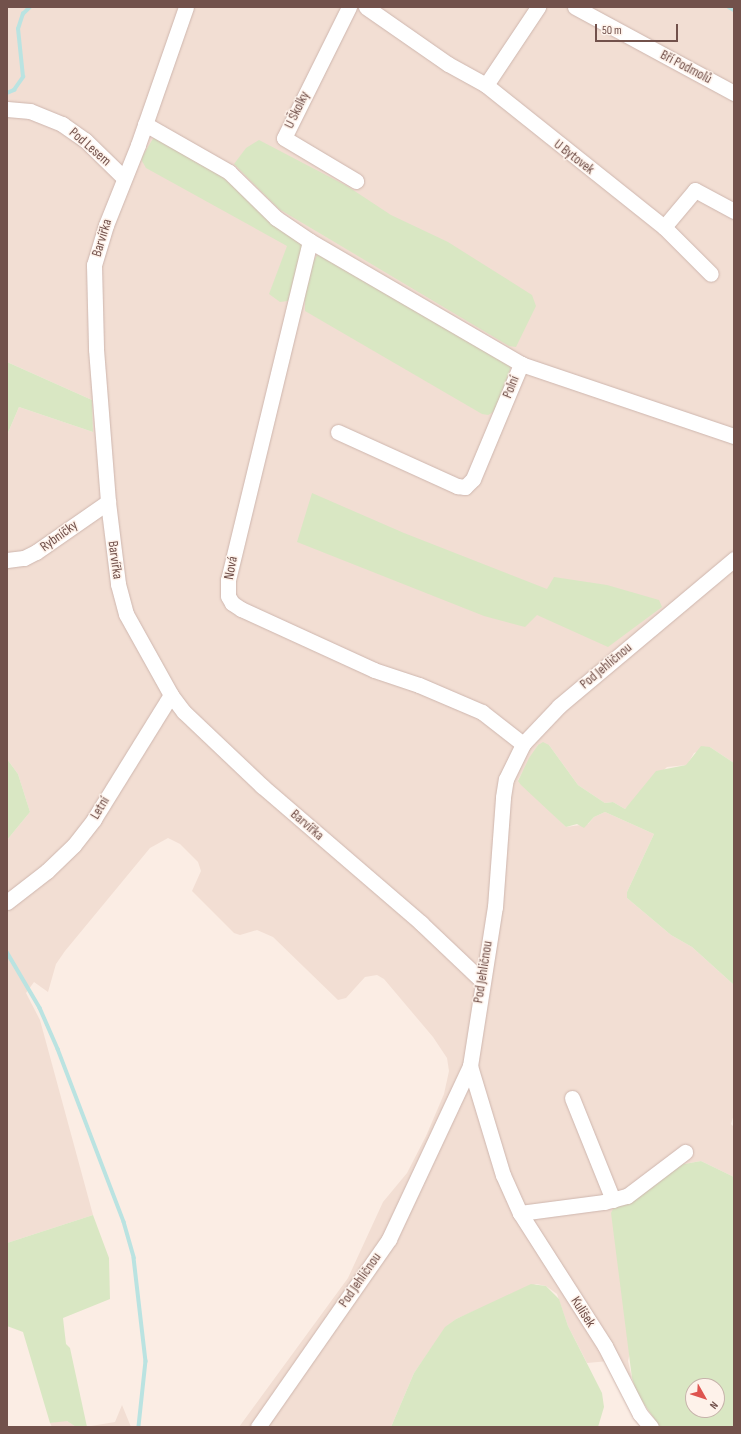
<!DOCTYPE html>
<html>
<head>
<meta charset="utf-8">
<style>
  body { margin:0 }
  #map { position:relative; width:741px; height:1434px; overflow:hidden; background:#fbede4; font-family:"Sofia Sans Condensed",sans-serif }
  div>[style] { position:absolute }
  .residential>* { inset:0; background:#f2ded3 }
  .green>* { inset:0; background:#d9e7c3 }
  .stream>* { height:3.5px; margin:-1.75px; padding:0 1.75px; transform-origin:1.75px; border-radius:1.75px; background:#bae3e1 }
  .roads { filter:drop-shadow(0 0 1px #ceb6ae) drop-shadow(0 0 1px #ceb6ae) }
  .minor>* { height:15px; margin:-7.5px; padding:0 7.5px; transform-origin:7.5px; border-radius:7.5px; background:#fff }
  span { translate:-50% -50%; white-space:nowrap; text-align:center; line-height:1.15; -webkit-text-stroke:3px #fef2ea; paint-order:stroke }
  .street-label { font-size:14px; color:#72514b }
  .frame { position:absolute; inset:0; border:8px solid #72514b; pointer-events:none }
  .north { position:absolute; left:685px; top:1378px; width:40px; height:40px; box-sizing:border-box; background:#fef2ea; border:1px solid #c6b2aa; border-radius:50%; rotate:129deg; font-size:11px; font-weight:700; line-height:16px; text-align:center; color:#72514b }
  .north::after { content:''; display:block; margin:auto; width:14px; height:18px; background:#de544f; clip-path:polygon(50% 0,100% 100%,50% 72%,0 100%) }
  .scale { position:absolute; left:595px; top:24px; width:83px; height:18px; box-sizing:border-box; border:2px solid #72514b; border-top:0; padding-left:5px; font-size:12px; line-height:14px; white-space:nowrap; color:#72514b; -webkit-text-stroke:3px #fef2ea; paint-order:stroke }
</style>
</head>
<body>
<div id="map">
  <div class="residential">
    <div style="clip-path:polygon(7px 7px,734px 7px,734px 763px,710px 747px,694px 753px,687px 765px,667px 767px,625px 809px,613px 802px,605px 803px,578px 785px,549px 745px,538px 745px,518px 780px,566px 827px,588px 824px,594px 817px,605px 812px,654px 834px,627px 892px,627px 898px,671px 935px,692px 947px,734px 985px,734px 1114px,731px 1124px,734px 1127px,734px 1177px,701px 1161px,673px 1166px,628px 1361px,632px 1378px,609px 1361px,587px 1363px,568px 1326px,557px 1294px,546px 1286px,536px 1284px,456px 1319px,446px 1327px,414px 1373px,391px 1427px,239px 1427px,348px 1278px,383px 1202px,407px 1173px,426px 1136px,444px 1094px,449px 1071px,447px 1058px,433px 1037px,384px 979px,377px 975px,365px 977px,346px 998px,338px 1000px,273px 937px,257px 930px,240px 935px,234px 933px,192px 891px,201px 871px,198px 862px,180px 844px,168px 838px,150px 848px,65px 951px,56px 964px,48px 992px,34px 982px,26px 993px,40px 1020px,93px 1215px,7px 1243px,7px 840px,30px 812px,18px 774px,7px 759px,7px 435px,19px 407px,93px 432px,92px 400px,7px 362px)"></div>
    <div style="clip-path:polygon(122px 1405px,131px 1427px,85px 1427px,115px 1422px)"></div>
    <div style="clip-path:polygon(60px 1421px,67px 1421px,76px 1427px,52px 1427px,50px 1423px)"></div>
  </div>
  <div class="green">
    <div style="clip-path:polygon(154px 137px,214px 170px,303px 244px,288px 301px,280px 302px,269px 294px,287px 246px,146px 168px,142px 161px,142px 157px)"></div>
    <div style="clip-path:polygon(259px 140px,347px 186px,391px 215px,448px 242px,532px 295px,536px 306px,516px 347px,509px 346px,279px 209px,234px 164px,246px 148px)"></div>
    <div style="clip-path:polygon(321px 254px,511px 366px,497px 410px,488px 415px,482px 414px,305px 311px,305px 296px,313px 262px,317px 255px)"></div>
    <div style="clip-path:polygon(7px 362px,92px 400px,93px 432px,19px 407px,7px 435px)"></div>
    <div style="clip-path:polygon(312px 493px,404px 533px,547px 589px,554px 577px,607px 585px,659px 600px,662px 607px,608px 647px,537px 615px,525px 627px,484px 616px,297px 542px)"></div>
    <div style="clip-path:polygon(543px 742px,549px 745px,578px 785px,605px 803px,613px 802px,625px 809px,656px 771px,686px 765px,701px 746px,710px 747px,734px 763px,734px 985px,692px 947px,671px 935px,627px 898px,627px 892px,654px 834px,605px 812px,594px 817px,584px 828px,577px 824px,566px 827px,521px 785px,518px 781px,529px 758px,538px 745px)"></div>
    <div style="clip-path:polygon(7px 759px,18px 774px,30px 812px,7px 840px)"></div>
    <div style="clip-path:polygon(evenodd,701px 1161px,734px 1177px,734px 1427px,660px 1427px,637px 1394px,632px 1378px,611px 1213px,616px 1203px,673px 1166px,701px 1161px,693px 1386px,717px 1386px,717px 1410px,693px 1410px,693px 1386px)"></div>
    <div style="clip-path:polygon(93px 1215px,109px 1258px,110px 1299px,63px 1318px,66px 1344px,70px 1348px,87px 1427px,76px 1427px,67px 1421px,50px 1423px,23px 1332px,7px 1326px,7px 1243px)"></div>
    <div style="clip-path:polygon(531px 1284px,546px 1286px,559px 1299px,568px 1326px,602px 1393px,604px 1407px,598px 1427px,391px 1427px,414px 1373px,445px 1327px,456px 1319px)"></div>
  </div>
  <div class="stream">
    <div style="left:729px;top:7px;width:6px;rotate:31deg"></div>
    <div style="left:7px;top:93px;width:8px;rotate:-23deg"></div>
    <div style="left:14px;top:90px;width:16px;rotate:-55deg"></div>
    <div style="left:23px;top:77px;width:48px;rotate:-95.9deg"></div>
    <div style="left:18px;top:29px;width:16px;rotate:-72deg"></div>
    <div style="left:23px;top:14px;width:10px;rotate:-45deg"></div>
    <div style="left:7px;top:952px;width:65px;rotate:59.5deg"></div>
    <div style="left:40px;top:1008px;width:45px;rotate:66.3deg"></div>
    <div style="left:58px;top:1049px;width:185px;rotate:69.1deg"></div>
    <div style="left:124px;top:1222px;width:37px;rotate:74deg"></div>
    <div style="left:134px;top:1258px;width:104px;rotate:83.4deg"></div>
    <div style="left:146px;top:1361px;width:66px;rotate:96.1deg"></div>
  </div>
  <div class="roads">
    <div class="minor">
      <div style="left:186px;top:7px;width:146px;rotate:109.2deg"></div>
      <div style="left:138px;top:145px;width:86px;rotate:111.8deg"></div>
      <div style="left:106px;top:225px;width:42px;rotate:106.7deg"></div>
      <div style="left:94px;top:265px;width:84px;rotate:88.6deg"></div>
      <div style="left:96px;top:349px;width:153px;rotate:85.5deg"></div>
      <div style="left:108px;top:502px;width:83px;rotate:83deg"></div>
      <div style="left:118px;top:584px;width:31px;rotate:75deg"></div>
      <div style="left:126px;top:614px;width:93px;rotate:60.9deg"></div>
      <div style="left:171px;top:695px;width:21px;rotate:53deg"></div>
      <div style="left:184px;top:712px;width:108px;rotate:43.5deg"></div>
      <div style="left:262px;top:786px;width:210px;rotate:40.7deg"></div>
      <div style="left:421px;top:923px;width:83px;rotate:43.5deg"></div>
      <div style="left:349px;top:7px;width:146px;rotate:116.4deg"></div>
      <div style="left:284px;top:138px;width:84px;rotate:30.8deg"></div>
      <div style="left:366px;top:7px;width:100px;rotate:34.8deg"></div>
      <div style="left:448px;top:64px;width:43px;rotate:28.9deg"></div>
      <div style="left:486px;top:85px;width:228px;rotate:38.6deg"></div>
      <div style="left:664px;top:227px;width:66px;rotate:45deg"></div>
      <div style="left:575px;top:7px;width:181px;rotate:28.4deg"></div>
      <div style="left:486px;top:85px;width:94px;rotate:-56.3deg"></div>
      <div style="left:7px;top:109px;width:23px;rotate:5deg"></div>
      <div style="left:30px;top:111px;width:35px;rotate:22deg"></div>
      <div style="left:62px;top:124px;width:28px;rotate:35deg"></div>
      <div style="left:85px;top:140px;width:54px;rotate:44.3deg"></div>
      <div style="left:145px;top:124px;width:97px;rotate:29.7deg"></div>
      <div style="left:229px;top:172px;width:66px;rotate:44.4deg"></div>
      <div style="left:276px;top:218px;width:41px;rotate:34.1deg"></div>
      <div style="left:310px;top:241px;width:244px;rotate:30.2deg"></div>
      <div style="left:664px;top:227px;width:48px;rotate:-50deg"></div>
      <div style="left:695px;top:190px;width:44px;rotate:28.3deg"></div>
      <div style="left:310px;top:241px;width:349px;rotate:103.6deg"></div>
      <div style="left:228px;top:580px;width:16px;rotate:90deg"></div>
      <div style="left:228px;top:596px;width:8px;rotate:60deg"></div>
      <div style="left:232px;top:603px;width:11px;rotate:34deg"></div>
      <div style="left:241px;top:609px;width:146px;rotate:24.6deg"></div>
      <div style="left:374px;top:670px;width:47px;rotate:18.4deg"></div>
      <div style="left:419px;top:685px;width:69px;rotate:23.2deg"></div>
      <div style="left:482px;top:712px;width:52px;rotate:38deg"></div>
      <div style="left:338px;top:432px;width:131px;rotate:24.4deg"></div>
      <div style="left:457px;top:486px;width:8px;rotate:7deg"></div>
      <div style="left:465px;top:487px;width:11px;rotate:-45deg"></div>
      <div style="left:473px;top:479px;width:125px;rotate:-67.3deg"></div>
      <div style="left:521px;top:364px;width:225px;rotate:18.7deg"></div>
      <div style="left:7px;top:560px;width:17px;rotate:-7deg"></div>
      <div style="left:24px;top:558px;width:13px;rotate:-27deg"></div>
      <div style="left:36px;top:552px;width:88px;rotate:-34.8deg"></div>
      <div style="left:7px;top:902px;width:51px;rotate:-37.8deg"></div>
      <div style="left:47px;top:871px;width:37px;rotate:-44deg"></div>
      <div style="left:74px;top:845px;width:33px;rotate:-52deg"></div>
      <div style="left:94px;top:819px;width:146px;rotate:-58.2deg"></div>
      <div style="left:470px;top:1066px;width:114px;rotate:73.2deg"></div>
      <div style="left:503px;top:1175px;width:42px;rotate:65.9deg"></div>
      <div style="left:520px;top:1213px;width:158px;rotate:57.4deg"></div>
      <div style="left:605px;top:1346px;width:76px;rotate:62.8deg"></div>
      <div style="left:640px;top:1414px;width:17px;rotate:50deg"></div>
      <div style="left:572px;top:1098px;width:110px;rotate:68.1deg"></div>
      <div style="left:520px;top:1213px;width:85px;rotate:-7.5deg"></div>
      <div style="left:604px;top:1202px;width:24px;rotate:-15deg"></div>
      <div style="left:627px;top:1196px;width:73px;rotate:-37.2deg"></div>
      <div style="left:258px;top:1427px;width:229px;rotate:-55.1deg"></div>
      <div style="left:389px;top:1239px;width:191px;rotate:-64.9deg"></div>
      <div style="left:470px;top:1066px;width:161px;rotate:-81.1deg"></div>
      <div style="left:495px;top:907px;width:110px;rotate:-85.8deg"></div>
      <div style="left:503px;top:797px;width:18px;rotate:-81deg"></div>
      <div style="left:506px;top:779px;width:39px;rotate:-64deg"></div>
      <div style="left:523px;top:744px;width:52px;rotate:-46.5deg"></div>
      <div style="left:559px;top:706px;width:229px;rotate:-40deg"></div>
    </div>
  </div>
  <div class="street-label">
    <span style="left:686px;top:67px;rotate:28deg">Bří Podmolů</span>
    <span style="left:297px;top:110px;rotate:-64deg">U Školky</span>
    <span style="left:90px;top:147px;rotate:41deg">Pod Lesem</span>
    <span style="left:574px;top:157px;rotate:38deg">U Bytovek</span>
    <span style="left:102px;top:238px;rotate:-73deg">Barvířka</span>
    <span style="left:511px;top:387px;rotate:-68deg">Polní</span>
    <span style="left:59px;top:536px;rotate:-36deg">Rybníčky</span>
    <span style="left:115px;top:560px;rotate:82deg">Barvířka</span>
    <span style="left:231px;top:568px;rotate:-79deg">Nová</span>
    <span style="left:606px;top:666px;rotate:-40deg">Pod Jehličnou</span>
    <span style="left:100px;top:808px;rotate:-59deg">Letní</span>
    <span style="left:307px;top:825px;rotate:41deg">Barvířka</span>
    <span style="left:483px;top:972px;rotate:-81deg">Pod Jehličnou</span>
    <span style="left:360px;top:1280px;rotate:-55deg">Pod Jehličnou</span>
    <span style="left:583px;top:1312px;rotate:57deg">Kulíšek</span>
  </div>
  <div class="frame"></div>
  <div class="north">N</div>
  <div class="scale">50 m</div>
</div>
</body>
</html>
